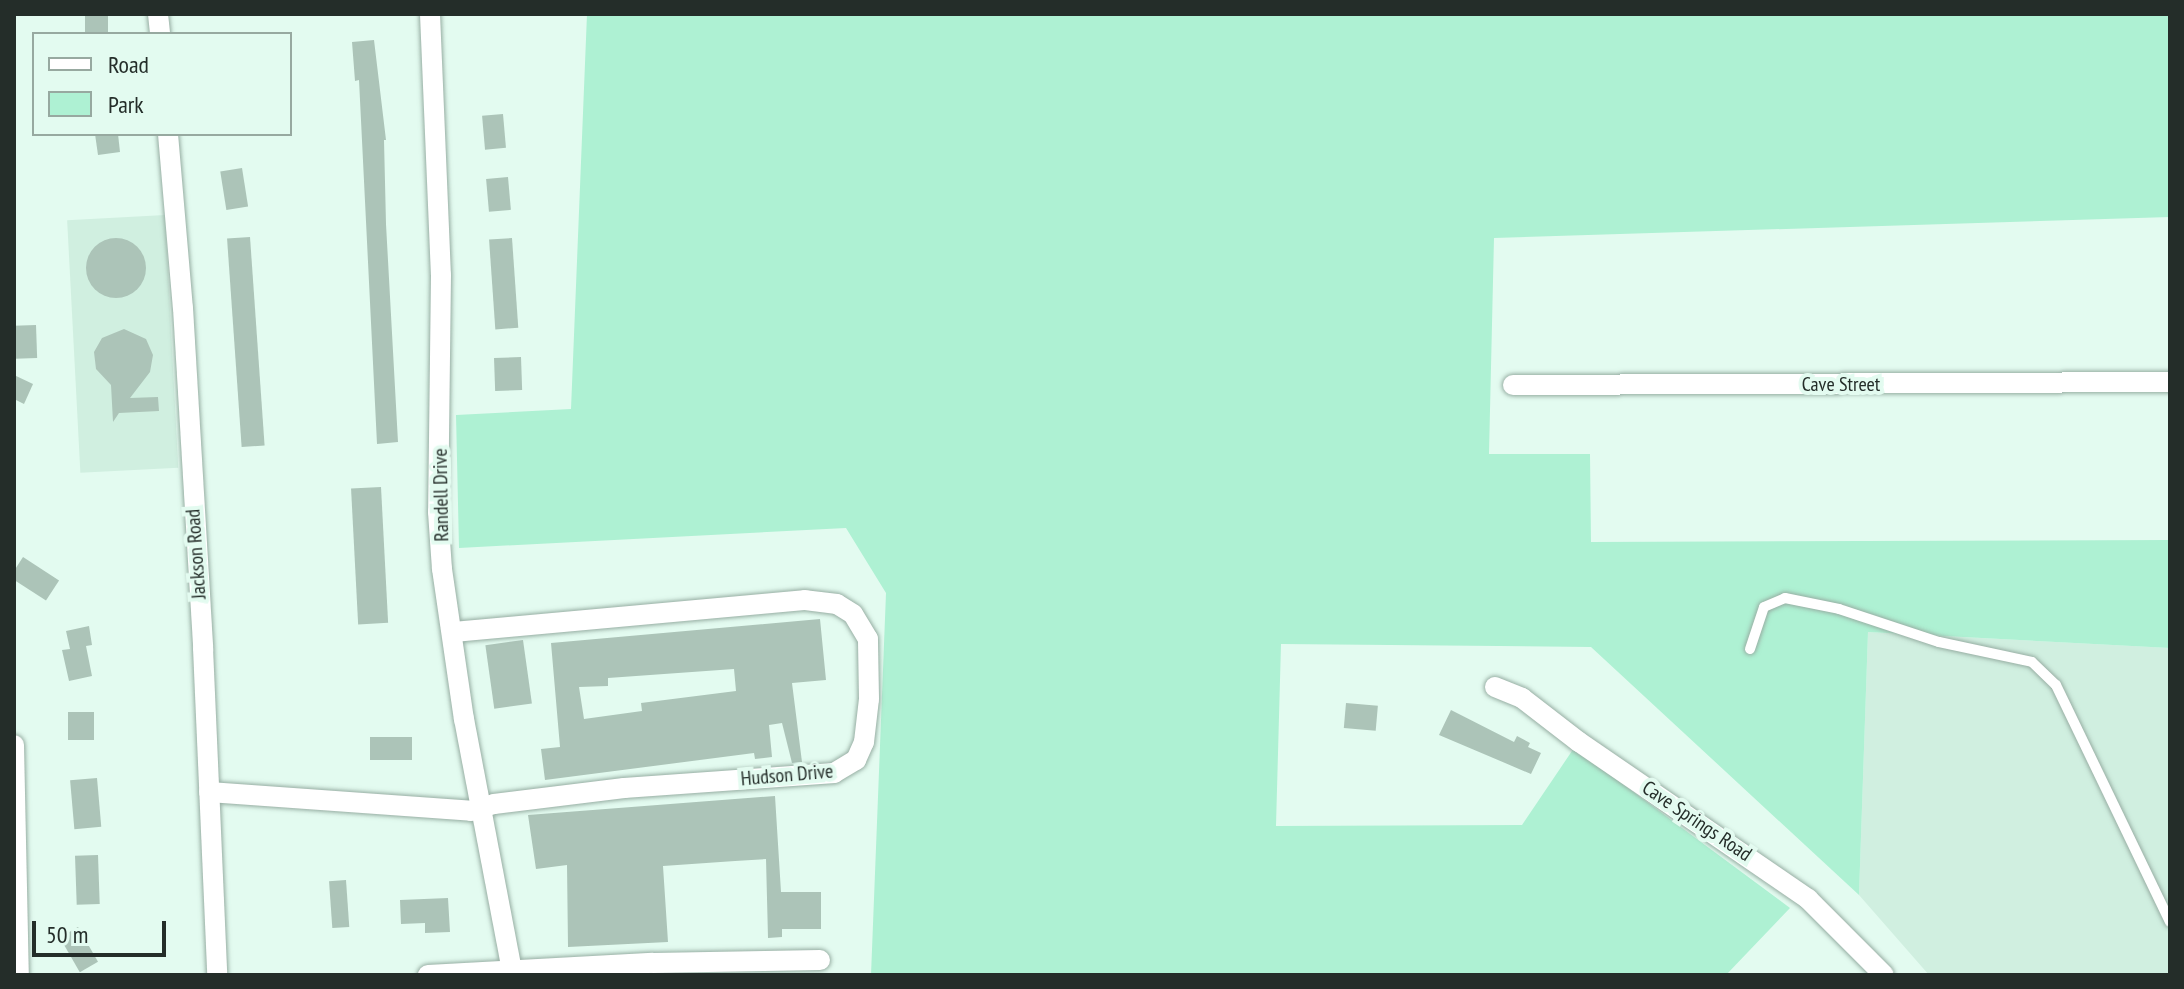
<!DOCTYPE html>
<html>
<head>
<meta charset="utf-8">
<style>
  body { margin:0 }
  #map { position:relative; width:2184px; height:989px; overflow:hidden; background:#e3fbf0; font-family:"PT Sans Narrow",sans-serif }
  div>[style] { position:absolute }
  .built>* { inset:0; background:#d0efe0; transform-origin:0 0 }
  .green>* { inset:0; background:#aef1d3 }
  .building>* { inset:0; background:#acc4b8; transform-origin:0 0 }
  .round { border-radius:50% }
  .roads { filter:drop-shadow(0 0 2px #97aea3) drop-shadow(0 0 2px #97aea3) }
  .lane>* { height:10px; margin:-5px; padding:0 5px; transform-origin:5px; border-radius:5px; background:#fff }
  .street>* { height:20px; margin:-10px; padding:0 10px; transform-origin:10px; border-radius:10px; background:#fff }
  span { translate:-50% -50%; white-space:nowrap; text-align:center; line-height:1.15; -webkit-text-stroke:8px #e3fbf0; paint-order:stroke }
  .street-label { font-size:20px; color:#242d29 }
  .frame { position:absolute; inset:0; border:16px solid #242d29; pointer-events:none }
  .legend { position:absolute; left:32px; top:32px; width:260px; height:104px; box-sizing:border-box; background:#e3fbf0; border:2px solid #97a9a0; margin:0; padding:10px 14px; list-style:none; font-size:24px; color:#242d29 }
  .legend li { display:flex; align-items:center; gap:16px; height:40px }
  .legend b { width:40px; border:2px solid #97a9a0 }
  .scale { position:absolute; left:32px; top:921px; width:134px; height:36px; box-sizing:border-box; border:4px solid #242d29; border-top:0; padding-left:10px; font-size:24px; line-height:28px; white-space:nowrap; color:#242d29; -webkit-text-stroke:6px #e3fbf0; paint-order:stroke }
</style>
</head>
<body>
<div id="map">
  <div class="built">
    <div style="left:165px;top:215px;width:253px;height:98px;rotate:87deg"></div>
    <div style="clip-path:polygon(1868px 632px,2170px 648px,2170px 975px,1929px 975px,1859px 895px)"></div>
  </div>
  <div class="green">
    <div style="clip-path:polygon(587px 14px,2170px 14px,2170px 217px,1494px 238px,1489px 454px,1590px 454px,1591px 542px,2170px 540px,2170px 648px,1868px 632px,1859px 895px,1591px 647px,1281px 644px,1276px 826px,1522px 825px,1574px 748px,1790px 908px,1726px 975px,871px 975px,886px 593px,846px 528px,459px 548px,456px 415px,571px 409px)"></div>
  </div>
  <div class="building">
    <div style="left:85px;top:14px;width:23px;height:20px"></div>
    <div style="clip-path:polygon(374px 40px,386px 140px,384px 140px,386px 224px,398px 442px,377px 444px,359px 80px,355px 81px,352px 42px)"></div>
    <div style="left:503px;top:114px;width:34px;height:21px;rotate:85deg"></div>
    <div style="clip-path:polygon(95px 134px,118px 134px,120px 152px,98px 155px)"></div>
    <div style="left:242px;top:168px;width:39px;height:22px;rotate:81deg"></div>
    <div style="left:508px;top:177px;width:33px;height:22px;rotate:85deg"></div>
    <div style="left:250px;top:237px;width:209px;height:23px;rotate:86deg"></div>
    <div style="left:512px;top:238px;width:90px;height:23px;rotate:86deg"></div>
    <div class="round" style="left:86px;top:238px;width:60px;height:60px"></div>
    <div style="left:36px;top:325px;width:33px;height:22px;rotate:88deg"></div>
    <div style="clip-path:polygon(124px 329px,146px 339px,153px 355px,150px 372px,130px 398px,158px 397px,159px 411px,119px 413px,113px 422px,111px 385px,96px 369px,94px 352px,102px 338px)"></div>
    <div style="left:521px;top:357px;width:33px;height:27px;rotate:88deg"></div>
    <div style="clip-path:polygon(14px 375px,33px 384px,24px 404px,14px 399px)"></div>
    <div style="left:381px;top:487px;width:136px;height:30px;rotate:87deg"></div>
    <div style="left:23px;top:557px;width:43px;height:24px;rotate:33deg"></div>
    <div style="clip-path:polygon(evenodd,820px 619px,826px 680px,792px 683px,802px 762px,792px 763px,782px 723px,769px 725px,772px 757px,755px 759px,754px 753px,545px 780px,541px 749px,560px 747px,551px 643px,820px 619px,734px 669px,736px 691px,641px 703px,642px 711px,584px 719px,579px 687px,608px 686px,608px 678px,734px 669px)"></div>
    <div style="clip-path:polygon(89px 626px,92px 645px,86px 646px,92px 676px,69px 681px,62px 650px,70px 649px,66px 631px)"></div>
    <div style="left:523px;top:640px;width:64px;height:38px;rotate:82deg"></div>
    <div style="left:1346px;top:703px;width:32px;height:25px;rotate:5deg"></div>
    <div style="clip-path:polygon(1451px 710px,1514px 742px,1517px 736px,1530px 743px,1528px 747px,1541px 753px,1531px 774px,1439px 735px)"></div>
    <div style="left:94px;top:712px;width:28px;height:26px;rotate:90deg"></div>
    <div style="left:370px;top:737px;width:42px;height:23px"></div>
    <div style="left:97px;top:778px;width:49px;height:27px;rotate:85deg"></div>
    <div style="clip-path:polygon(775px 796px,781px 892px,821px 892px,821px 929px,782px 929px,782px 937px,768px 938px,766px 859px,735px 861px,663px 866px,668px 942px,568px 947px,567px 865px,536px 869px,528px 815px)"></div>
    <div style="left:98px;top:855px;width:49px;height:23px;rotate:88deg"></div>
    <div style="left:346px;top:880px;width:47px;height:17px;rotate:86deg"></div>
    <div style="clip-path:polygon(448px 898px,450px 932px,425px 933px,425px 923px,401px 924px,400px 900px)"></div>
    <div style="left:78px;top:927px;width:40px;height:21px;rotate:60deg"></div>
  </div>
  <div class="roads">
    <div class="lane">
      <div style="left:1750px;top:649px;width:44px;rotate:-71.6deg"></div>
      <div style="left:1764px;top:607px;width:23px;rotate:-23deg"></div>
      <div style="left:1785px;top:598px;width:55px;rotate:11.5deg"></div>
      <div style="left:1839px;top:609px;width:105px;rotate:18.3deg"></div>
      <div style="left:1939px;top:642px;width:95px;rotate:12.1deg"></div>
      <div style="left:2032px;top:662px;width:33px;rotate:44deg"></div>
      <div style="left:2056px;top:685px;width:263px;rotate:64.3deg"></div>
    </div>
    <div class="street">
      <div style="left:158px;top:14px;width:20px;rotate:84deg"></div>
      <div style="left:430px;top:14px;width:261px;rotate:87.6deg"></div>
      <div style="left:441px;top:275px;width:237px;rotate:90.7deg"></div>
      <div style="left:438px;top:512px;width:57px;rotate:86deg"></div>
      <div style="left:442px;top:569px;width:152px;rotate:81.7deg"></div>
      <div style="left:464px;top:719px;width:257px;rotate:79.2deg"></div>
      <div style="left:168px;top:134px;width:175px;rotate:85.1deg"></div>
      <div style="left:183px;top:308px;width:341px;rotate:86.6deg"></div>
      <div style="left:203px;top:648px;width:327px;rotate:87.5deg"></div>
      <div style="left:1513px;top:385px;width:657px;rotate:-0.26deg"></div>
      <div style="left:1495px;top:687px;width:29px;rotate:22deg"></div>
      <div style="left:1522px;top:698px;width:72px;rotate:37.7deg"></div>
      <div style="left:1579px;top:742px;width:278px;rotate:34.4deg"></div>
      <div style="left:1808px;top:899px;width:107px;rotate:45deg"></div>
      <div style="left:14px;top:745px;width:230px;rotate:88.8deg"></div>
      <div style="left:209px;top:792px;width:263px;rotate:4.1deg"></div>
      <div style="left:471px;top:811px;width:24px;rotate:-17deg"></div>
      <div style="left:494px;top:804px;width:131px;rotate:-7deg"></div>
      <div style="left:624px;top:788px;width:211px;rotate:-4.1deg"></div>
      <div style="left:834px;top:773px;width:26px;rotate:-31deg"></div>
      <div style="left:856px;top:760px;width:20px;rotate:-66deg"></div>
      <div style="left:864px;top:742px;width:43px;rotate:-83.4deg"></div>
      <div style="left:869px;top:699px;width:60px;rotate:-91deg"></div>
      <div style="left:868px;top:639px;width:29px;rotate:-121deg"></div>
      <div style="left:853px;top:614px;width:19px;rotate:-148deg"></div>
      <div style="left:837px;top:604px;width:32px;rotate:-173deg"></div>
      <div style="left:805px;top:600px;width:354px;rotate:174.8deg"></div>
      <div style="left:428px;top:975px;width:225px;rotate:-3.1deg"></div>
      <div style="left:653px;top:963px;width:167px;rotate:-1deg"></div>
    </div>
  </div>
  <div class="street-label">
    <span style="left:1841px;top:384px">Cave Street</span>
    <span style="left:441px;top:495px;rotate:-91deg">Randell Drive</span>
    <span style="left:196px;top:554px;rotate:-94deg">Jackson Road</span>
    <span style="left:787px;top:775px;rotate:-5deg">Hudson Drive</span>
    <span style="left:1697px;top:821px;rotate:34deg">Cave Springs Road</span>
  </div>
  <div class="frame"></div>
  <ul class="legend">
  <li><b style="height:10px;background:#fff"></b>Road</li>
  <li><b style="height:22px;background:#aef1d3"></b>Park</li>
  </ul>
  <div class="scale">50 m</div>
</div>
</body>
</html>
